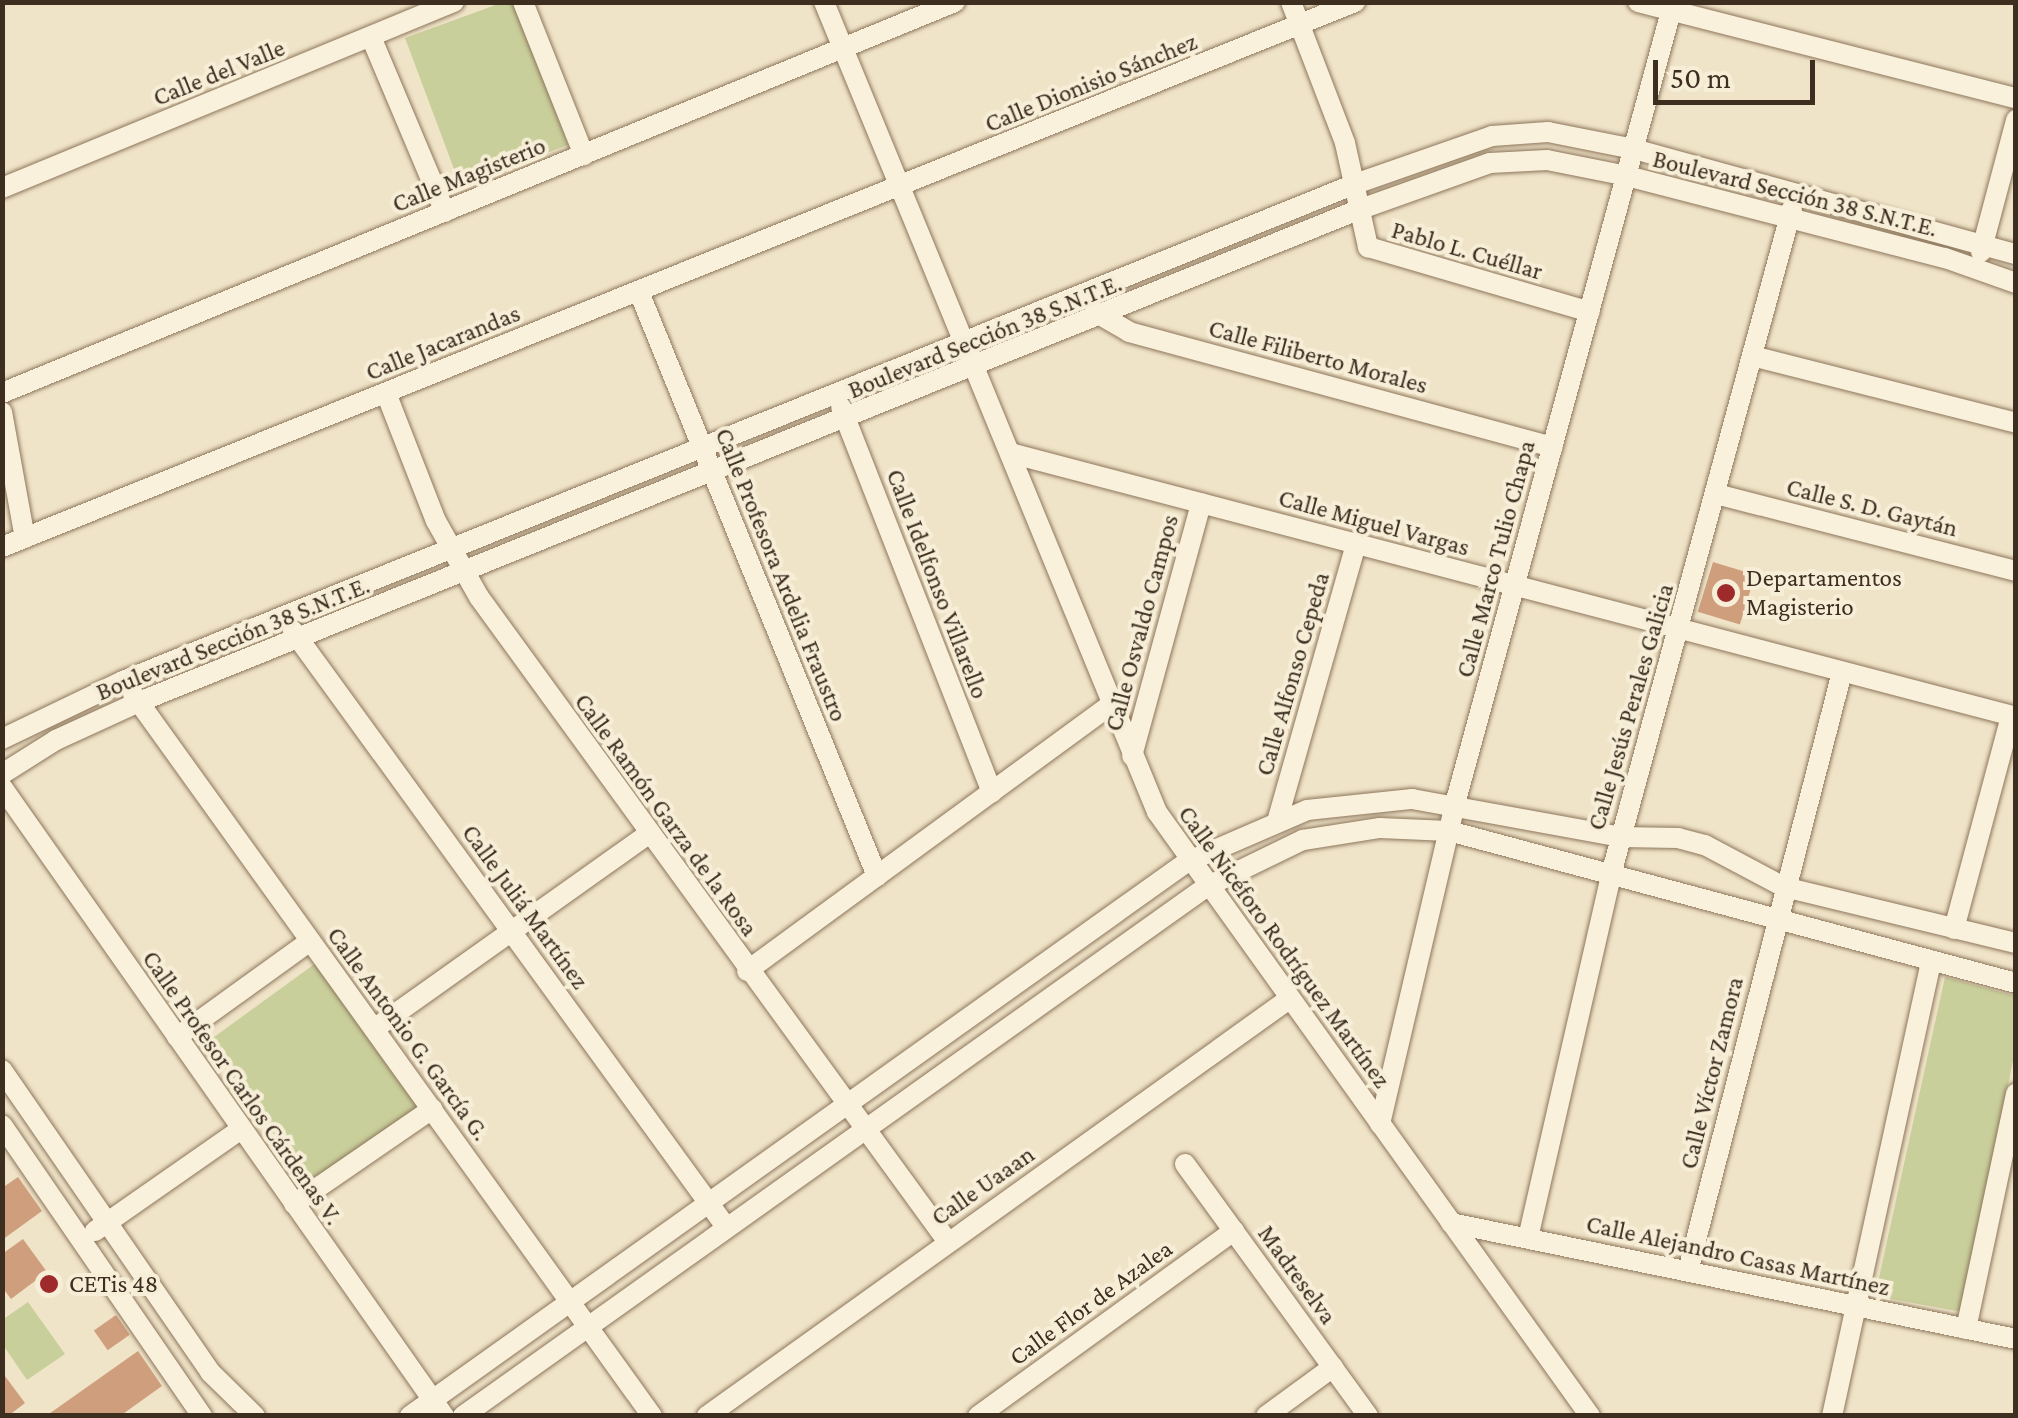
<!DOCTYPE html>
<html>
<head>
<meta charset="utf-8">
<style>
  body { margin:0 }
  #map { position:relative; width:2018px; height:1418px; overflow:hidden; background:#f0e4c8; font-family:"Crimson Pro",serif }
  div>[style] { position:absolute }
  .green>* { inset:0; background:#c9cf9b; transform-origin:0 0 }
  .building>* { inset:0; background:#cf9f7d; transform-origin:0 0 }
  .roads { filter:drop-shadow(0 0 2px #8d765c) drop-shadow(0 0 2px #8d765c) }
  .street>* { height:20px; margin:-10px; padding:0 10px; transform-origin:10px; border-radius:10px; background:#faf1dc }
  .dots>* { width:28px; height:28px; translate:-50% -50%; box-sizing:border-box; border:5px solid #f7eed8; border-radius:50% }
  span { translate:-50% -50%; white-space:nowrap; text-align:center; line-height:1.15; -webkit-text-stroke:8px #f7eed8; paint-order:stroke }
  .street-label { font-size:25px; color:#3d2e20 }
  .poi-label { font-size:25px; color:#3d2e20 }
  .left { translate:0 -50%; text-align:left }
  .frame { position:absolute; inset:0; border:5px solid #3d2e20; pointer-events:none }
  .scale { position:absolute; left:1653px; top:60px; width:162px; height:45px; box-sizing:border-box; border:5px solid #3d2e20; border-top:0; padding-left:12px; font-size:30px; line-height:35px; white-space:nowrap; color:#3d2e20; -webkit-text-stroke:8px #f7eed8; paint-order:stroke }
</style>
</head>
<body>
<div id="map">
  <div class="green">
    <div style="clip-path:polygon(501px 3px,515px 3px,568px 145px,460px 185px,405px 38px)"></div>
    <div style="left:316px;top:963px;width:177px;height:135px;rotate:54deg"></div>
    <div style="clip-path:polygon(1945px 977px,2015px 996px,2015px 1051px,1962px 1312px,1875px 1296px)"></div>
    <div style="clip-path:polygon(28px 1302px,65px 1354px,27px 1380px,3px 1345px,2px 1320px)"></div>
  </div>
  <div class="building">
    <div style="left:1713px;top:562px;width:44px;height:52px;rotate:17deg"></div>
    <div style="clip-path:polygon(18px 1177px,42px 1211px,2px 1240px,2px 1188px)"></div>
    <div style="clip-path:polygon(23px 1239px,47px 1272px,11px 1299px,2px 1287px,2px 1254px)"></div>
    <div style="left:116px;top:1315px;width:24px;height:27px;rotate:55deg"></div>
    <div style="clip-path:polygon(138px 1351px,162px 1386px,120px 1416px,46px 1416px)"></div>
    <div style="clip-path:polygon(2px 1372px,25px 1403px,8px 1416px,2px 1416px)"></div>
  </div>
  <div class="roads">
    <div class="street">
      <div style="left:523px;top:2px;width:165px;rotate:68.3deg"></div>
      <div style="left:824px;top:2px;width:876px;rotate:67.65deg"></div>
      <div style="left:1157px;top:812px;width:743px;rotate:54.36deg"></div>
      <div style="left:1291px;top:2px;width:151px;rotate:69deg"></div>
      <div style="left:1345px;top:143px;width:107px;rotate:77.5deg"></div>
      <div style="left:1368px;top:247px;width:231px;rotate:16.3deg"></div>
      <div style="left:1638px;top:2px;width:390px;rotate:14.3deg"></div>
      <div style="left:371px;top:37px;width:190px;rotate:67.1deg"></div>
      <div style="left:2px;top:188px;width:489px;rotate:-22.4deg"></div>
      <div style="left:1981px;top:252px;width:137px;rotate:-75.1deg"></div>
      <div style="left:639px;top:292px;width:631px;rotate:67.83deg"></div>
      <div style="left:1095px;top:312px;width:39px;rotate:30deg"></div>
      <div style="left:1129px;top:332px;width:439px;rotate:15.2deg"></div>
      <div style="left:1752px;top:356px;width:272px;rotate:14.2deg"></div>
      <div style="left:2px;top:393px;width:1030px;rotate:-22.31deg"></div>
      <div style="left:386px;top:393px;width:137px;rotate:68.7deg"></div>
      <div style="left:436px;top:521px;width:87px;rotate:60.5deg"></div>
      <div style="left:479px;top:597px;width:797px;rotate:53.98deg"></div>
      <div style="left:841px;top:407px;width:414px;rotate:68.6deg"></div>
      <div style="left:2px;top:412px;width:128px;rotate:79.7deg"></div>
      <div style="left:1010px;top:453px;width:1040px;rotate:14.7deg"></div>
      <div style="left:1716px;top:494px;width:310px;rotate:14.4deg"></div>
      <div style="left:2px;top:547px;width:1459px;rotate:-21.94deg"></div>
      <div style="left:293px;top:631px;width:737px;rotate:54deg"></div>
      <div style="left:133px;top:694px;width:889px;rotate:54.29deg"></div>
      <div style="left:2px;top:739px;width:134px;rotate:-25.6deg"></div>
      <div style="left:123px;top:681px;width:1328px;rotate:-21.97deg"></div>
      <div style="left:1355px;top:184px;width:145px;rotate:-19.3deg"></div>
      <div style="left:1492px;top:136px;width:56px;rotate:-4.1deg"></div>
      <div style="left:1548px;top:132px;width:88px;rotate:11.2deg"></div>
      <div style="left:1634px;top:149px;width:396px;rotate:15.4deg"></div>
      <div style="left:1132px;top:756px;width:262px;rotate:-74.7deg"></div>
      <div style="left:2px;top:774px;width:64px;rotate:-32.2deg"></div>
      <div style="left:56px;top:740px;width:91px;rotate:-24.6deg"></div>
      <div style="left:139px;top:702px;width:1315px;rotate:-21.98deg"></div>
      <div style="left:1358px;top:210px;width:140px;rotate:-19.6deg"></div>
      <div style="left:1490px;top:163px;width:57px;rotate:-3deg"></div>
      <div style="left:1547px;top:160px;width:82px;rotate:11.3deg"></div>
      <div style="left:1627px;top:176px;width:328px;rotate:14.5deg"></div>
      <div style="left:1945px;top:258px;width:75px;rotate:19.4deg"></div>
      <div style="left:2px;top:787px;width:769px;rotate:54.9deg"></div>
      <div style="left:1278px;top:818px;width:285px;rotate:-74.1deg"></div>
      <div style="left:1954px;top:929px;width:220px;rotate:-75deg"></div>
      <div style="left:747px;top:971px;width:452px;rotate:-36.2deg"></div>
      <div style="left:374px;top:1029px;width:336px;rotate:-35.4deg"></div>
      <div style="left:177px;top:1037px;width:164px;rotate:-35.8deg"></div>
      <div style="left:2px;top:1070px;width:367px;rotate:55.4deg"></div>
      <div style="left:210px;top:1372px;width:63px;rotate:44.4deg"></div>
      <div style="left:1380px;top:1124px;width:329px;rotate:-76.8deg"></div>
      <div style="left:1455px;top:804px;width:822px;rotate:-74.76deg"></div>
      <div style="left:2px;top:1125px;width:353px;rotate:55.5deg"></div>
      <div style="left:1185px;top:1164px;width:311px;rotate:54deg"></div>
      <div style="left:294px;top:1204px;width:168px;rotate:-34.5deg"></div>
      <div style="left:1451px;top:1223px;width:577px;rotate:11.6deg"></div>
      <div style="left:95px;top:1231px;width:178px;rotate:-34.9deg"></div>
      <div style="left:1528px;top:1238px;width:376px;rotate:-77.1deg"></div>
      <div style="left:1612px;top:871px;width:687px;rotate:-74.81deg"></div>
      <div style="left:1688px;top:1271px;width:618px;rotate:-75.58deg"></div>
      <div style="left:1966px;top:1329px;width:241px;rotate:-78deg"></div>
      <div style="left:410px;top:1416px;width:954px;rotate:-35.49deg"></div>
      <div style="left:1187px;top:862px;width:131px;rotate:-23.4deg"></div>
      <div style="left:1307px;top:810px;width:106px;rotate:-6deg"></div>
      <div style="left:1412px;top:799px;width:212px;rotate:10.3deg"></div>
      <div style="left:1621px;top:837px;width:57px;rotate:1deg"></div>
      <div style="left:1678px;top:838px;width:28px;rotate:15deg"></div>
      <div style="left:1705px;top:845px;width:89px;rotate:28deg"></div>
      <div style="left:1784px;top:887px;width:239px;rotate:13.6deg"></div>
      <div style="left:463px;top:1416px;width:912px;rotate:-35.45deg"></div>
      <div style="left:1206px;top:887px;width:108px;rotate:-25.9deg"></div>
      <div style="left:1303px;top:840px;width:78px;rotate:-8.9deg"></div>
      <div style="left:1380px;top:828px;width:69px;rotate:2.5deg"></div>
      <div style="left:1449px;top:831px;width:587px;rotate:15.01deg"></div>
      <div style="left:707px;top:1416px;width:716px;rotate:-35.62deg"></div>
      <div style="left:978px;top:1416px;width:316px;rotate:-35.9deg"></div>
      <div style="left:1266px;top:1416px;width:83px;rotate:-36.2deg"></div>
      <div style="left:1832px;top:1416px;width:466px;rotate:-77.7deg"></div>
    </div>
  </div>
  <div class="dots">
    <div style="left:1726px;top:593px;background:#9e2a2b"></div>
    <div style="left:49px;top:1284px;background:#9e2a2b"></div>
  </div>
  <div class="street-label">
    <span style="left:219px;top:73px;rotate:-22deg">Calle del Valle</span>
    <span style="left:1091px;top:83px;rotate:-22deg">Calle Dionisio Sánchez</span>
    <span style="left:469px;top:175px;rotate:-22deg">Calle Magisterio</span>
    <span style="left:1795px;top:194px;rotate:14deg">Boulevard Sección 38 S.N.T.E.</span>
    <span style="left:1467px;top:251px;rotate:16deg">Pablo L. Cuéllar</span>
    <span style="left:985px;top:337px;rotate:-22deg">Boulevard Sección 38 S.N.T.E.</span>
    <span style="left:443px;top:343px;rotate:-22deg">Calle Jacarandas</span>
    <span style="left:1318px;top:357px;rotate:15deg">Calle Filiberto Morales</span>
    <span style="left:1872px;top:508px;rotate:14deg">Calle S. D. Gaytán</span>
    <span style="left:1374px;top:523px;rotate:15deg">Calle Miguel Vargas</span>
    <span style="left:1496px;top:559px;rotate:-75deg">Calle Marco Tulio Chapa</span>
    <span style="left:781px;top:575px;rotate:68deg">Calle Profesora Ardelia Fraustro</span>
    <span style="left:937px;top:584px;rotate:69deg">Calle Idelfonso Villarello</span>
    <span style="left:1142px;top:623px;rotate:-75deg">Calle Osvaldo Campos</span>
    <span style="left:233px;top:639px;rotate:-22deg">Boulevard Sección 38 S.N.T.E.</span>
    <span style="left:1293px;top:674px;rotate:-74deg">Calle Alfonso Cepeda</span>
    <span style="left:1631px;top:707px;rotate:-74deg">Calle Jesús Perales Galicia</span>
    <span style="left:666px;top:815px;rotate:54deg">Calle Ramón Garza de la Rosa</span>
    <span style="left:525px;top:907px;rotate:54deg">Calle Juliá Martínez</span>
    <span style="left:1284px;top:947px;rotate:54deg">Calle Nicéforo Rodríguez Martínez</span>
    <span style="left:408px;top:1034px;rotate:54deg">Calle Antonio G. García G.</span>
    <span style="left:1712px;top:1073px;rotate:-76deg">Calle Víctor Zamora</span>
    <span style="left:242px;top:1088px;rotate:55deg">Calle Profesor Carlos Cárdenas V.</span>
    <span style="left:983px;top:1186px;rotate:-35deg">Calle Uaaan</span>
    <span style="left:1738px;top:1256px;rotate:12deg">Calle Alejandro Casas Martínez</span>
    <span style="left:1297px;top:1275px;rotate:54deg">Madreselva</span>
    <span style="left:1091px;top:1303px;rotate:-36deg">Calle Flor de Azalea</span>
  </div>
  <div class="poi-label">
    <span class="left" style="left:1746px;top:593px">Departamentos<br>Magisterio</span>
    <span class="left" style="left:69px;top:1284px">CETis 48</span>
  </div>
  <div class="frame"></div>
  <div class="scale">50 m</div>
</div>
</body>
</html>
